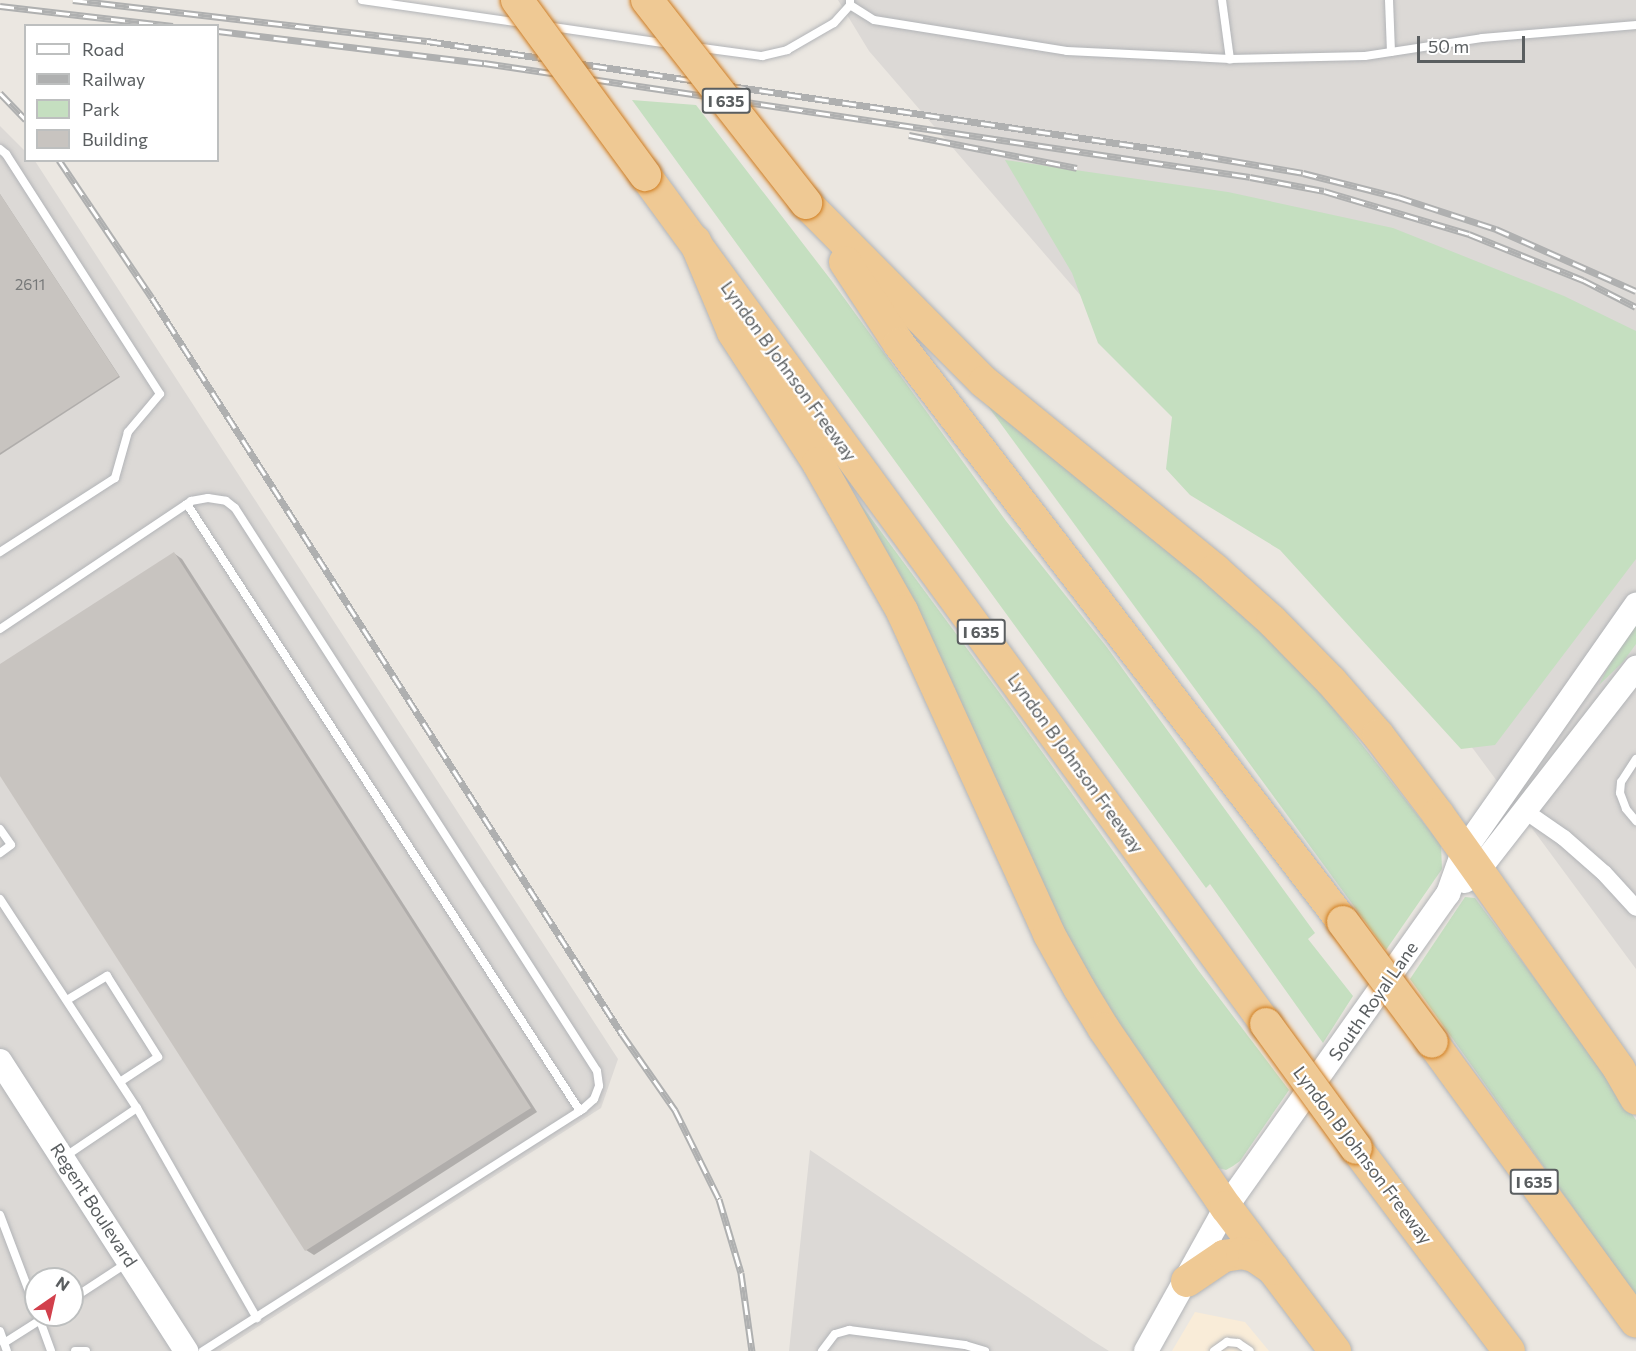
<!DOCTYPE html>
<html>
<head>
<meta charset="utf-8">
<style>
  body { margin:0 }
  #map { position:relative; width:1636px; height:1351px; overflow:hidden; background:#ebe7e1; font-family:Commissioner,sans-serif }
  div>[style] { position:absolute }
  .commercial>* { inset:0; background:#f9ecd8 }
  .industrial>* { inset:0; background:#dcd9d6 }
  .green>* { inset:0; background:#c5dfc0 }
  .shadow>* { inset:0; background:#0003 }
  .building>* { inset:0; background:#c8c4c0 }
  .roads { filter:drop-shadow(0 0 2px #b2b4b7) drop-shadow(0 0 2px #b2b4b7) }
  .lane>* { height:8px; margin:-4px; padding:0 4px; transform-origin:4px; border-radius:4px; background:#fff }
  .street>* { height:16px; margin:-8px; padding:0 8px; transform-origin:8px; border-radius:8px; background:#fff }
  .secondary>* { height:24px; margin:-12px; padding:0 12px; transform-origin:12px; border-radius:12px; background:#fff }
  .highway>* { height:32px; margin:-16px; padding:0 16px; transform-origin:16px; border-radius:16px; background:#efc994 }
  .rail>* { height:7px; margin-top:-3.5px; transform-origin:0; background:repeating-linear-gradient(90deg,#fff 0 14px,#afb0b0 0 28px); box-sizing:border-box; border-block:2px solid #afb0b0 }
  .bridges { filter:drop-shadow(0 0 2px #d07b1c) drop-shadow(0 0 2px #d07b1c) }
  .highway-bridge>* { height:32px; margin:-16px; padding:0 16px; transform-origin:16px; border-radius:16px; background:#efc994 }
  span { translate:-50% -50%; white-space:nowrap; text-align:center; line-height:1.15; -webkit-text-stroke:4.5px #fff; paint-order:stroke }
  .number-label { font-size:15px; color:#767878 }
  .number-label span { -webkit-text-stroke-width:0 }
  .shield-label span { padding:2px 4px; background:#fff; border:2px solid; border-radius:4px; -webkit-text-stroke-width:0 }
  .shield-label { font-size:16px; color:#5a5e60; font-weight:700 }
  .street-label { font-size:18px; color:#5a5e60 }
  .legend { position:absolute; left:24px; top:24px; width:195px; height:138px; box-sizing:border-box; background:#fff; border:2px solid #bdbfbf; margin:0; padding:8px 10px; list-style:none; font-size:18px; color:#5a5e60 }
  .legend li { display:flex; align-items:center; gap:12px; height:30px }
  .legend b { width:30px; border:2px solid #bdbfbf }
  .north { position:absolute; left:24px; top:1267px; width:60px; height:60px; box-sizing:border-box; background:#fff; border:2px solid #bdbfbf; border-radius:50%; rotate:34deg; font-size:16px; font-weight:700; line-height:24px; text-align:center; color:#5a5e60 }
  .north::after { content:''; display:block; margin:auto; width:21px; height:27px; background:#d2404c; clip-path:polygon(50% 0,100% 100%,50% 72%,0 100%) }
  .scale { position:absolute; left:1417px; top:36px; width:108px; height:27px; box-sizing:border-box; border:3px solid #5a5e60; border-top:0; padding-left:8px; font-size:18px; line-height:21px; white-space:nowrap; color:#5a5e60; -webkit-text-stroke:4px #fff; paint-order:stroke }
</style>
</head>
<body>
<div id="map">
  <div class="commercial">
    <div style="clip-path:polygon(1195px 1312px,1245px 1322px,1269px 1351px,1172px 1351px)"></div>
  </div>
  <div class="industrial">
    <div style="clip-path:polygon(838px 0,1636px 0,1636px 969px,1474px 750px,869px 51px)"></div>
    <div style="clip-path:polygon(evenodd,0 126px,25px 151px,26px 160px,35px 161px,618px 1059px,601px 1108px,220px 1351px,0 1351px,0 126px,36px 1279px,72px 1279px,72px 1315px,36px 1315px,36px 1279px)"></div>
    <div style="clip-path:polygon(810px 1150px,1093px 1341px,1109px 1351px,789px 1351px)"></div>
  </div>
  <div class="green">
    <div style="clip-path:polygon(632px 100px,696px 105px,831px 280px,1006px 521px,1106px 646px,1315px 933px,1308px 939px,1353px 996px,1323px 1043px,1210px 884px,1206px 888px)"></div>
    <div style="clip-path:polygon(1005px 160px,1228px 192px,1393px 228px,1564px 296px,1636px 331px,1636px 559px,1495px 745px,1461px 749px,1280px 550px,1190px 495px,1166px 469px,1172px 417px,1098px 343px,1072px 273px)"></div>
    <div style="clip-path:polygon(982px 398px,1224px 592px,1304px 671px,1441px 845px,1442px 869px,1386px 950px)"></div>
    <div style="clip-path:polygon(843px 480px,1010px 707px,1198px 970px,1289px 1090px,1240px 1161px,1233px 1166px,1226px 1170px,1218px 1168px,1069px 957px)"></div>
    <div style="clip-path:polygon(1636px 622px,1636px 644px,1623px 662px,1599px 685px,1617px 650px)"></div>
    <div style="clip-path:polygon(1465px 897px,1475px 898px,1599px 1065px,1636px 1120px,1636px 1296px,1410px 979px)"></div>
  </div>
  <div class="shadow">
    <div style="clip-path:polygon(0 194px,120px 377px,0 455px)"></div>
    <div style="clip-path:polygon(175px 554px,182px 559px,537px 1112px,314px 1255px,306px 1250px,0 774px,0 665px)"></div>
  </div>
  <div class="building">
    <div style="clip-path:polygon(0 194px,119px 376px,0 453px)"></div>
    <div style="clip-path:polygon(174px 552px,531px 1108px,305px 1251px,0 776px,0 664px)"></div>
  </div>
  <div class="roads">
    <div class="lane">
      <div style="left:362px;top:0;width:162px;rotate:8.2deg"></div>
      <div style="left:1222px;top:0;width:60px;rotate:82.3deg"></div>
      <div style="left:1389px;top:0;width:52px;rotate:87.8deg"></div>
      <div style="left:850px;top:5px;width:28px;rotate:32deg"></div>
      <div style="left:874px;top:20px;width:195px;rotate:9.1deg"></div>
      <div style="left:1067px;top:51px;width:163px;rotate:2.8deg"></div>
      <div style="left:1230px;top:59px;width:135px;rotate:-1.3deg"></div>
      <div style="left:1365px;top:56px;width:118px;rotate:-8.7deg"></div>
      <div style="left:1482px;top:38px;width:155px;rotate:-4.8deg"></div>
      <div style="left:546px;top:26px;width:125px;rotate:8.3deg"></div>
      <div style="left:695px;top:47px;width:68px;rotate:7.7deg"></div>
      <div style="left:762px;top:56px;width:26px;rotate:-13deg"></div>
      <div style="left:787px;top:50px;width:54px;rotate:-29.9deg"></div>
      <div style="left:834px;top:23px;width:24px;rotate:-48deg"></div>
      <div style="left:850px;top:5px;width:5px;rotate:-90deg"></div>
      <div style="left:0;top:149px;width:8px;rotate:40deg"></div>
      <div style="left:6px;top:154px;width:285px;rotate:57.3deg"></div>
      <div style="left:160px;top:394px;width:50px;rotate:130.1deg"></div>
      <div style="left:128px;top:432px;width:48px;rotate:105.8deg"></div>
      <div style="left:115px;top:478px;width:137px;rotate:147.2deg"></div>
      <div style="left:187px;top:504px;width:723px;rotate:57.08deg"></div>
      <div style="left:0;top:629px;width:230px;rotate:-33.8deg"></div>
      <div style="left:191px;top:501px;width:17px;rotate:-10deg"></div>
      <div style="left:208px;top:498px;width:18px;rotate:9deg"></div>
      <div style="left:226px;top:501px;width:11px;rotate:38deg"></div>
      <div style="left:235px;top:508px;width:669px;rotate:57.26deg"></div>
      <div style="left:597px;top:1071px;width:15px;rotate:82deg"></div>
      <div style="left:599px;top:1086px;width:14px;rotate:111deg"></div>
      <div style="left:594px;top:1099px;width:15px;rotate:138deg"></div>
      <div style="left:583px;top:1109px;width:451px;rotate:147.5deg"></div>
      <div style="left:1636px;top:759px;width:27px;rotate:123deg"></div>
      <div style="left:1621px;top:782px;width:11px;rotate:95deg"></div>
      <div style="left:1620px;top:793px;width:17px;rotate:69deg"></div>
      <div style="left:1626px;top:809px;width:16px;rotate:50deg"></div>
      <div style="left:0;top:829px;width:19px;rotate:55deg"></div>
      <div style="left:11px;top:845px;width:14px;rotate:144deg"></div>
      <div style="left:0;top:899px;width:250px;rotate:56.8deg"></div>
      <div style="left:137px;top:1108px;width:89px;rotate:146deg"></div>
      <div style="left:67px;top:1000px;width:47px;rotate:-31deg"></div>
      <div style="left:107px;top:976px;width:96px;rotate:57.8deg"></div>
      <div style="left:158px;top:1057px;width:45px;rotate:146.7deg"></div>
      <div style="left:137px;top:1108px;width:242px;rotate:60.3deg"></div>
      <div style="left:0;top:1215px;width:102px;rotate:69.2deg"></div>
      <div style="left:72px;top:1299px;width:66px;rotate:-33.2deg"></div>
      <div style="left:38px;top:1315px;width:38px;rotate:70deg"></div>
      <div style="left:0;top:1331px;width:21px;rotate:71deg"></div>
      <div style="left:4px;top:1343px;width:52px;rotate:-32.5deg"></div>
      <div style="left:75px;top:1351px;width:11px"></div>
      <div style="left:822px;top:1351px;width:21px;rotate:-53deg"></div>
      <div style="left:835px;top:1334px;width:15px;rotate:-16deg"></div>
      <div style="left:849px;top:1330px;width:117px;rotate:7.4deg"></div>
      <div style="left:965px;top:1345px;width:21px;rotate:17deg"></div>
      <div style="left:1214px;top:1351px;width:16px;rotate:-35deg"></div>
      <div style="left:1227px;top:1342px;width:11px;rotate:5deg"></div>
      <div style="left:1238px;top:1343px;width:14px;rotate:34deg"></div>
    </div>
    <div class="street">
      <div style="left:1525px;top:811px;width:47px;rotate:34.7deg"></div>
      <div style="left:1564px;top:838px;width:53px;rotate:41.2deg"></div>
      <div style="left:1604px;top:873px;width:47px;rotate:47.6deg"></div>
    </div>
    <div class="secondary">
      <div style="left:1465px;top:881px;width:15px;rotate:-37deg"></div>
      <div style="left:1477px;top:872px;width:259px;rotate:-52.1deg"></div>
      <div style="left:0;top:1061px;width:345px;rotate:57.3deg"></div>
      <div style="left:1146px;top:1351px;width:165px;rotate:-60.9deg"></div>
      <div style="left:1226px;top:1207px;width:384px;rotate:-54.7deg"></div>
      <div style="left:1448px;top:894px;width:45px;rotate:-70.3deg"></div>
      <div style="left:1463px;top:852px;width:302px;rotate:-55deg"></div>
    </div>
    <div class="highway">
      <div style="left:645px;top:175px;width:1052px;rotate:53.82deg"></div>
      <div style="left:806px;top:203px;width:252px;rotate:45.2deg"></div>
      <div style="left:984px;top:382px;width:298px;rotate:39.1deg"></div>
      <div style="left:1215px;top:570px;width:76px;rotate:41.8deg"></div>
      <div style="left:1272px;top:621px;width:84px;rotate:45.5deg"></div>
      <div style="left:1331px;top:681px;width:72px;rotate:49deg"></div>
      <div style="left:1378px;top:735px;width:99px;rotate:52.8deg"></div>
      <div style="left:1438px;top:814px;width:313px;rotate:54.6deg"></div>
      <div style="left:1619px;top:1069px;width:34px;rotate:60deg"></div>
      <div style="left:695px;top:241px;width:99px;rotate:67.3deg"></div>
      <div style="left:733px;top:332px;width:156px;rotate:57deg"></div>
      <div style="left:818px;top:463px;width:170px;rotate:60.4deg"></div>
      <div style="left:902px;top:611px;width:355px;rotate:65.5deg"></div>
      <div style="left:1049px;top:934px;width:62px;rotate:60.9deg"></div>
      <div style="left:1079px;top:988px;width:48px;rotate:58.6deg"></div>
      <div style="left:1104px;top:1029px;width:216px;rotate:55.6deg"></div>
      <div style="left:1226px;top:1207px;width:181px;rotate:52.9deg"></div>
      <div style="left:845px;top:262px;width:98px;rotate:56.6deg"></div>
      <div style="left:899px;top:344px;width:729px;rotate:52.47deg"></div>
      <div style="left:1432px;top:1042px;width:346px;rotate:53.9deg"></div>
      <div style="left:1356px;top:1148px;width:254px;rotate:53deg"></div>
      <div style="left:1187px;top:1281px;width:45px;rotate:-34deg"></div>
      <div style="left:1224px;top:1256px;width:18px;rotate:-9deg"></div>
      <div style="left:1242px;top:1253px;width:12px;rotate:14deg"></div>
      <div style="left:1254px;top:1256px;width:23px;rotate:34deg"></div>
    </div>
  </div>
  <div class="rail">
    <div style="left:73px;top:0;width:356px;rotate:6.6deg"></div>
    <div style="left:427px;top:41px;width:785px;rotate:8.42deg"></div>
    <div style="left:1204px;top:156px;width:100px;rotate:9.7deg"></div>
    <div style="left:1303px;top:173px;width:98px;rotate:14.2deg"></div>
    <div style="left:1398px;top:197px;width:103px;rotate:18.1deg"></div>
    <div style="left:1496px;top:229px;width:153px;rotate:23.9deg"></div>
    <div style="left:0;top:6px;width:174px;rotate:6.6deg"></div>
    <div style="left:218px;top:31px;width:268px;rotate:6.9deg"></div>
    <div style="left:484px;top:63px;width:774px;rotate:8.46deg"></div>
    <div style="left:1250px;top:177px;width:75px;rotate:10.7deg"></div>
    <div style="left:1324px;top:191px;width:151px;rotate:16.5deg"></div>
    <div style="left:1469px;top:234px;width:123px;rotate:22deg"></div>
    <div style="left:1583px;top:280px;width:59px;rotate:27deg"></div>
    <div style="left:0;top:93px;width:37px;rotate:46deg"></div>
    <div style="left:909px;top:135px;width:171px;rotate:11.1deg"></div>
    <div style="left:59px;top:160px;width:166px;rotate:56deg"></div>
    <div style="left:152px;top:298px;width:873px;rotate:57.44deg"></div>
    <div style="left:622px;top:1034px;width:93px;rotate:55.1deg"></div>
    <div style="left:675px;top:1110px;width:99px;rotate:63.7deg"></div>
    <div style="left:719px;top:1199px;width:77px;rotate:73.4deg"></div>
    <div style="left:741px;top:1273px;width:79px;rotate:82deg"></div>
  </div>
  <div class="bridges">
    <div class="highway-bridge">
      <div style="left:517px;top:0;width:217px;rotate:53.8deg"></div>
      <div style="left:647px;top:0;width:258px;rotate:51.9deg"></div>
      <div style="left:1343px;top:922px;width:149px;rotate:53.4deg"></div>
      <div style="left:1266px;top:1024px;width:153px;rotate:54deg"></div>
    </div>
  </div>
  <div class="number-label">
    <span style="left:30px;top:285px">2611</span>
  </div>
  <div class="shield-label">
    <span style="left:726px;top:101px">I 635</span>
    <span style="left:981px;top:632px">I 635</span>
    <span style="left:1534px;top:1182px">I 635</span>
  </div>
  <div class="street-label">
    <span style="left:789px;top:371px;rotate:54deg">Lyndon B Johnson Freeway</span>
    <span style="left:1076px;top:763px;rotate:54deg">Lyndon B Johnson Freeway</span>
    <span style="left:1373px;top:1001px;rotate:-55deg">South Royal Lane</span>
    <span style="left:1363px;top:1155px;rotate:53deg">Lyndon B Johnson Freeway</span>
    <span style="left:94px;top:1205px;rotate:57deg">Regent Boulevard</span>
  </div>
  <ul class="legend">
  <li><b style="height:8px;background:#fff"></b>Road</li>
  <li><b style="height:8px;background:#afb0b0"></b>Railway</li>
  <li><b style="height:16px;background:#c5dfc0"></b>Park</li>
  <li><b style="height:16px;background:#c8c4c0"></b>Building</li>
  </ul>
  <div class="north">N</div>
  <div class="scale">50 m</div>
</div>
</body>
</html>
